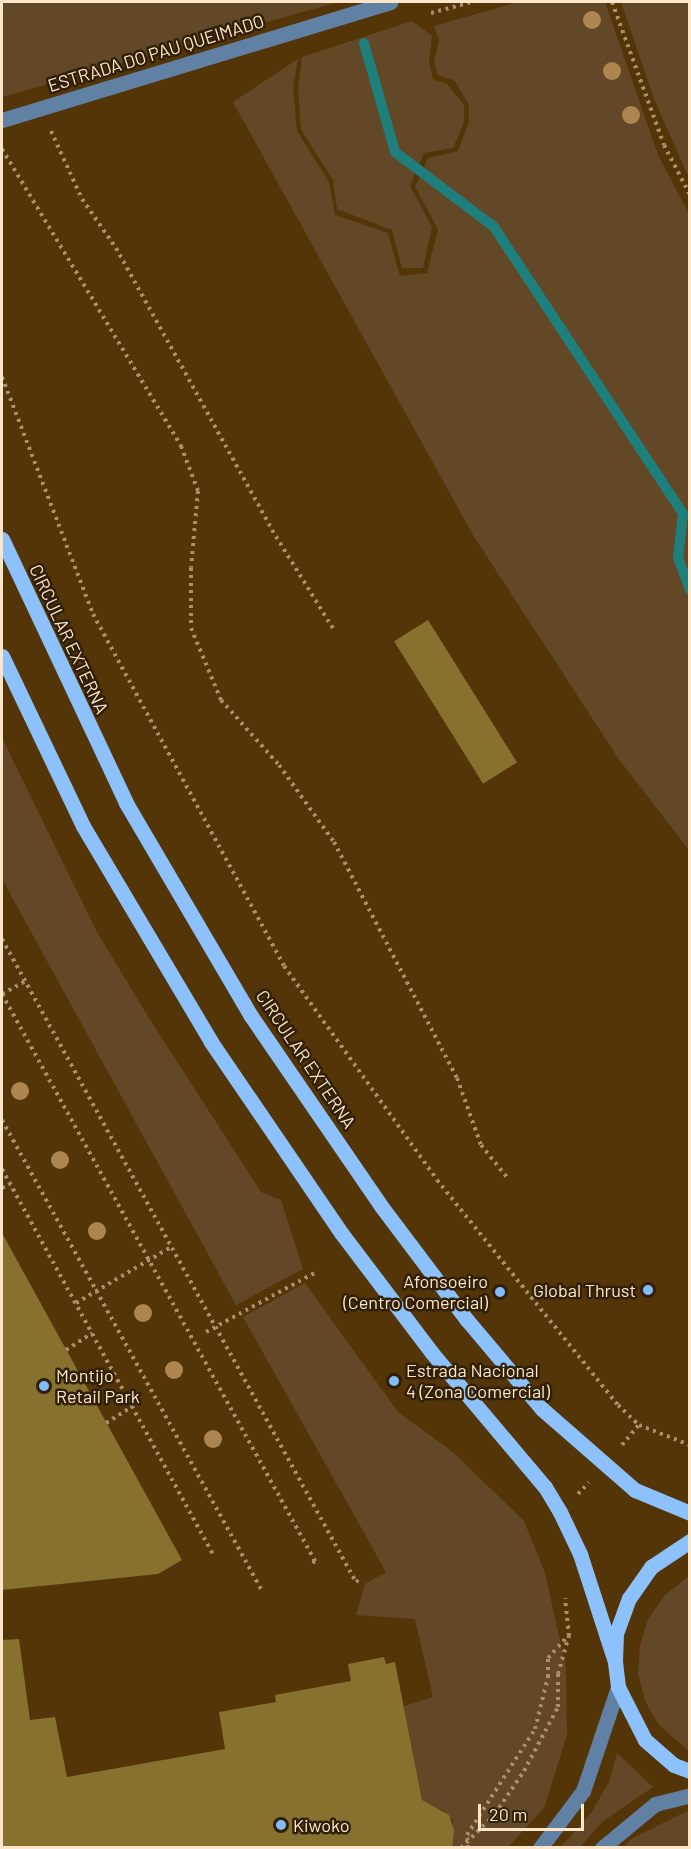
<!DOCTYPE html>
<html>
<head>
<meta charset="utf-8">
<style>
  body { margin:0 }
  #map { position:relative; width:691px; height:1849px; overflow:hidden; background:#533508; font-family:Barlow,sans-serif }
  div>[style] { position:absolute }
  .green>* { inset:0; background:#624826 }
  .stream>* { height:10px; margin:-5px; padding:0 5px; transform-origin:5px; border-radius:5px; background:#1e807d }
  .building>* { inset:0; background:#86712f; transform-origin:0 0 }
  .path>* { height:4px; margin-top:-2px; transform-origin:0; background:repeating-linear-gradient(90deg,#aa8f6b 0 3px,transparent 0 7.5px) }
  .minor>* { height:15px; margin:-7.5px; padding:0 7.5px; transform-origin:7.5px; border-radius:7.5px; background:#6080a4 }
  .major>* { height:15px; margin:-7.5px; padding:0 7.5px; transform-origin:7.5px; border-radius:7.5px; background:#8dc1fb }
  .trees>* { width:18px; height:18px; margin:-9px; border-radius:50%; background:#ad8551 }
  .dots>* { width:16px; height:16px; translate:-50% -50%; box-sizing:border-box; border:3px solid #311f08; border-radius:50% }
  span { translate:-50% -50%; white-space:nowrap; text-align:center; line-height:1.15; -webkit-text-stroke:5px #311f08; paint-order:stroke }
  .street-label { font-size:18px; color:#fde6ca }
  .poi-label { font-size:18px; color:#fde6ca }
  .right { translate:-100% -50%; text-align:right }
  .left { translate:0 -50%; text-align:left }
  .frame { position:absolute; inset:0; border:3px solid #fde6ca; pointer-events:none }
  .scale { position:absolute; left:478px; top:1804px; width:106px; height:27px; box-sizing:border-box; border:3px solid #fde6ca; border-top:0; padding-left:8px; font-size:18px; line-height:21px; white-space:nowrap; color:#fde6ca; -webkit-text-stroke:4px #311f08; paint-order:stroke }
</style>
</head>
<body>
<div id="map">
  <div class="green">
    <div style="clip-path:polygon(2px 2px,338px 2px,2px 97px)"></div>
    <div style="clip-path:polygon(518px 2px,605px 2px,658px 155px,689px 214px,689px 850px,618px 758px,473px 535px,233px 102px,298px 59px,293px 88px,297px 131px,329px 182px,335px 215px,388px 233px,400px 276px,427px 273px,438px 229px,415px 187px,428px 158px,458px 151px,469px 122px,469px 105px,455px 81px,438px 75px,434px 62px,439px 40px,434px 26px)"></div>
    <div style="clip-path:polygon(621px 2px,689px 2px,689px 178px,654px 99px)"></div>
    <div style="clip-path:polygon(412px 21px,432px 36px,429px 61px,433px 79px,447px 84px,464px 105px,464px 122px,453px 148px,424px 153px,410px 186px,432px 227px,423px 268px,402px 268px,392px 230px,337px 209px,333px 180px,301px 129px,298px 88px,302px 57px)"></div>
    <div style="clip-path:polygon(2px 738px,97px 932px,149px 1018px,261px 1192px,281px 1200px,303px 1269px,236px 1305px,2px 879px)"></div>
    <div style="clip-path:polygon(305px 1283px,398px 1412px,453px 1452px,524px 1521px,545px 1573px,566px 1668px,567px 1735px,544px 1808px,508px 1847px,449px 1847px,453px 1821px,443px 1810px,423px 1805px,404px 1706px,433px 1697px,415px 1619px,356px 1615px,365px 1584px,386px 1572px,243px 1317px)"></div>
    <div style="clip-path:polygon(689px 1576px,689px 1751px,659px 1725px,645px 1701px,638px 1673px,640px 1646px,648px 1619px,664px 1596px)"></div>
    <div style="clip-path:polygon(617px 1753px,653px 1787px,602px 1822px,580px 1847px,561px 1847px,591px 1813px,609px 1782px)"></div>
    <div style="clip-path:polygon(689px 1810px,689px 1847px,623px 1847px,631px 1839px)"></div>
  </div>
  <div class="stream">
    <div style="left:364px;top:43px;width:113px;rotate:74.1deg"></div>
    <div style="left:395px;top:152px;width:124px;rotate:37.1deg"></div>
    <div style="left:494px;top:227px;width:344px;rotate:56.6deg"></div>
    <div style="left:683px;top:514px;width:44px;rotate:96.5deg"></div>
    <div style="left:678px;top:558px;width:34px;rotate:69deg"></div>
  </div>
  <div class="building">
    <div style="left:428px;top:620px;width:168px;height:40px;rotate:58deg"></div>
    <div style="clip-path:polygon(2px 1233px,182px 1560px,158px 1574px,2px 1590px)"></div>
    <div style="clip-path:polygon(19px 1639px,30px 1720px,55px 1717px,67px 1777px,225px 1749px,219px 1712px,276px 1702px,275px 1695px,351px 1681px,348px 1664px,384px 1657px,386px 1664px,395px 1662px,422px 1800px,449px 1815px,454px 1830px,452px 1848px,2px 1848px,2px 1640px)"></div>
  </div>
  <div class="path">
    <div style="left:612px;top:2px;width:152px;rotate:70deg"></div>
    <div style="left:664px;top:145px;width:56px;rotate:62.5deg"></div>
    <div style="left:431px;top:13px;width:42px;rotate:-15deg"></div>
    <div style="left:51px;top:131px;width:75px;rotate:65.5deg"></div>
    <div style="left:82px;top:199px;width:60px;rotate:55.2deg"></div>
    <div style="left:116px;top:248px;width:322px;rotate:61deg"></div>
    <div style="left:272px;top:530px;width:118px;rotate:58.2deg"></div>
    <div style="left:2px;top:149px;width:347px;rotate:58.9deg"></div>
    <div style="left:181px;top:446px;width:48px;rotate:69.3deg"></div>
    <div style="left:198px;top:491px;width:77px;rotate:95.2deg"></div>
    <div style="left:191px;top:568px;width:60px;rotate:90deg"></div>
    <div style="left:191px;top:628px;width:78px;rotate:67.4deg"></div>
    <div style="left:221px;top:700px;width:87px;rotate:48.3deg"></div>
    <div style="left:279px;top:765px;width:95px;rotate:54.5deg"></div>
    <div style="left:334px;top:842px;width:266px;rotate:62.5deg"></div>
    <div style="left:457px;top:1078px;width:71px;rotate:70.3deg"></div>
    <div style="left:481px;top:1145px;width:45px;rotate:51.3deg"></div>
    <div style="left:2px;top:377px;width:254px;rotate:69deg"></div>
    <div style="left:93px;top:614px;width:400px;rotate:61.5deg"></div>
    <div style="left:284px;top:966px;width:263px;rotate:54.4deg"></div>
    <div style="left:437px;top:1180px;width:289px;rotate:51.2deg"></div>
    <div style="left:618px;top:1405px;width:29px;rotate:44deg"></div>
    <div style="left:639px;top:1425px;width:55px;rotate:21.4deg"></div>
    <div style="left:2px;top:939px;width:734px;rotate:61.17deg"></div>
    <div style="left:356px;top:1582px;width:6px;rotate:-39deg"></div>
    <div style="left:2px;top:994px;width:648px;rotate:61.1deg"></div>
    <div style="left:315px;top:1561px;width:4px;rotate:146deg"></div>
    <div style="left:2px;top:994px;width:26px;rotate:-29deg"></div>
    <div style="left:2px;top:1120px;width:536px;rotate:61.09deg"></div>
    <div style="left:2px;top:1169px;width:439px;rotate:61.3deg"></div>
    <div style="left:2px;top:1188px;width:9px;rotate:-27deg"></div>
    <div style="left:76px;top:1303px;width:110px;rotate:-30.5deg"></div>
    <div style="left:206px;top:1332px;width:125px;rotate:-28.6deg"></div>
    <div style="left:66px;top:1350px;width:31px;rotate:-33deg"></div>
    <div style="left:106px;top:1423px;width:31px;rotate:-32deg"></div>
    <div style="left:622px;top:1445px;width:26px;rotate:-50deg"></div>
    <div style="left:578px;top:1494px;width:16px;rotate:-47deg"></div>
    <div style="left:461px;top:1848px;width:48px;rotate:-45deg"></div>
    <div style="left:495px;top:1814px;width:52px;rotate:-56deg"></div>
    <div style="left:524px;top:1771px;width:72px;rotate:-62deg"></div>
    <div style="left:558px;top:1707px;width:33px;rotate:-90deg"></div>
    <div style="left:558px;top:1674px;width:40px;rotate:-74deg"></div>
    <div style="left:569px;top:1636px;width:38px;rotate:-96deg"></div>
    <div style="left:468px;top:1848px;width:13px;rotate:-94deg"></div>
    <div style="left:467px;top:1835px;width:126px;rotate:-57.3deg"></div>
    <div style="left:535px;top:1729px;width:54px;rotate:-76deg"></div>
    <div style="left:548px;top:1677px;width:19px;rotate:-90deg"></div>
    <div style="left:548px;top:1658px;width:30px;rotate:-48deg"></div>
  </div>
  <div class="minor">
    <div style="left:2px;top:120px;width:406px;rotate:-16.9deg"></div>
    <div style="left:540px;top:1848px;width:71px;rotate:-53deg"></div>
    <div style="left:583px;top:1791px;width:110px;rotate:-71.4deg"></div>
    <div style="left:602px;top:1848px;width:69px;rotate:-39.7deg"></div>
    <div style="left:655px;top:1804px;width:36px;rotate:-14deg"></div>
  </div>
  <div class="major">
    <div style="left:2px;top:539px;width:292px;rotate:64.8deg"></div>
    <div style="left:126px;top:803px;width:247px;rotate:59.6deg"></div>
    <div style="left:251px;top:1016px;width:230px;rotate:55.6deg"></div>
    <div style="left:381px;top:1206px;width:143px;rotate:53deg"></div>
    <div style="left:467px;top:1320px;width:116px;rotate:49.9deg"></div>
    <div style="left:542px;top:1409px;width:123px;rotate:41.1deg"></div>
    <div style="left:635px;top:1490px;width:60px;rotate:22.7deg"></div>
    <div style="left:2px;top:656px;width:188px;rotate:64.5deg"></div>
    <div style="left:83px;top:826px;width:251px;rotate:59.3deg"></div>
    <div style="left:211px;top:1042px;width:232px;rotate:55.7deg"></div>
    <div style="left:342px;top:1234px;width:149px;rotate:52.9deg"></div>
    <div style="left:432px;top:1353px;width:175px;rotate:49.9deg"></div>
    <div style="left:545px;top:1487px;width:29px;rotate:59deg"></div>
    <div style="left:560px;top:1512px;width:47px;rotate:64.5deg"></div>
    <div style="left:580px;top:1554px;width:114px;rotate:72deg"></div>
    <div style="left:690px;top:1541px;width:47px;rotate:146.3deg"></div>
    <div style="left:651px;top:1567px;width:38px;rotate:125deg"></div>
    <div style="left:629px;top:1598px;width:37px;rotate:110deg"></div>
    <div style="left:616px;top:1633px;width:29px;rotate:92deg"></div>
    <div style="left:615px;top:1662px;width:25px;rotate:83deg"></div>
    <div style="left:618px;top:1687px;width:59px;rotate:63deg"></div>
    <div style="left:645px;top:1740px;width:38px;rotate:41deg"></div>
    <div style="left:674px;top:1765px;width:17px;rotate:21deg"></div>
  </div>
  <div class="trees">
    <div style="left:592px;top:20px"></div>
    <div style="left:612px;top:71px"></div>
    <div style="left:631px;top:115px"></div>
    <div style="left:20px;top:1091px"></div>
    <div style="left:60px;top:1160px"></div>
    <div style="left:97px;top:1231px"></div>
    <div style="left:143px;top:1313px"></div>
    <div style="left:174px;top:1370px"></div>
    <div style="left:213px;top:1439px"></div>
  </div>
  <div class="dots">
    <div style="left:648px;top:1290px;background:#83bcfb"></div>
    <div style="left:500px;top:1292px;background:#83bcfb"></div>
    <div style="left:394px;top:1381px;background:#83bcfb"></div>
    <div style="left:44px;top:1386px;background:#83bcfb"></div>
    <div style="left:281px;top:1825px;background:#83bcfb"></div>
  </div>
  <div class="street-label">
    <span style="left:156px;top:53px;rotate:-17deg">ESTRADA DO PAU QUEIMADO</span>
    <span style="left:69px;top:639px;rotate:65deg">CIRCULAR EXTERNA</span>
    <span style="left:306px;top:1059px;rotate:56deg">CIRCULAR EXTERNA</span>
  </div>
  <div class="poi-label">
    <span class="right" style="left:488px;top:1292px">Afonsoeiro<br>(Centro Comercial)</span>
    <span class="right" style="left:636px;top:1290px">Global Thrust</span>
    <span class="left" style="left:406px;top:1381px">Estrada Nacional<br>4 (Zona Comercial)</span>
    <span class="left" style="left:56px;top:1386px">Montijo<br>Retail Park</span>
    <span class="left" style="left:293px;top:1825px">Kiwoko</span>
  </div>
  <div class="frame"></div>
  <div class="scale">20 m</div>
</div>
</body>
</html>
